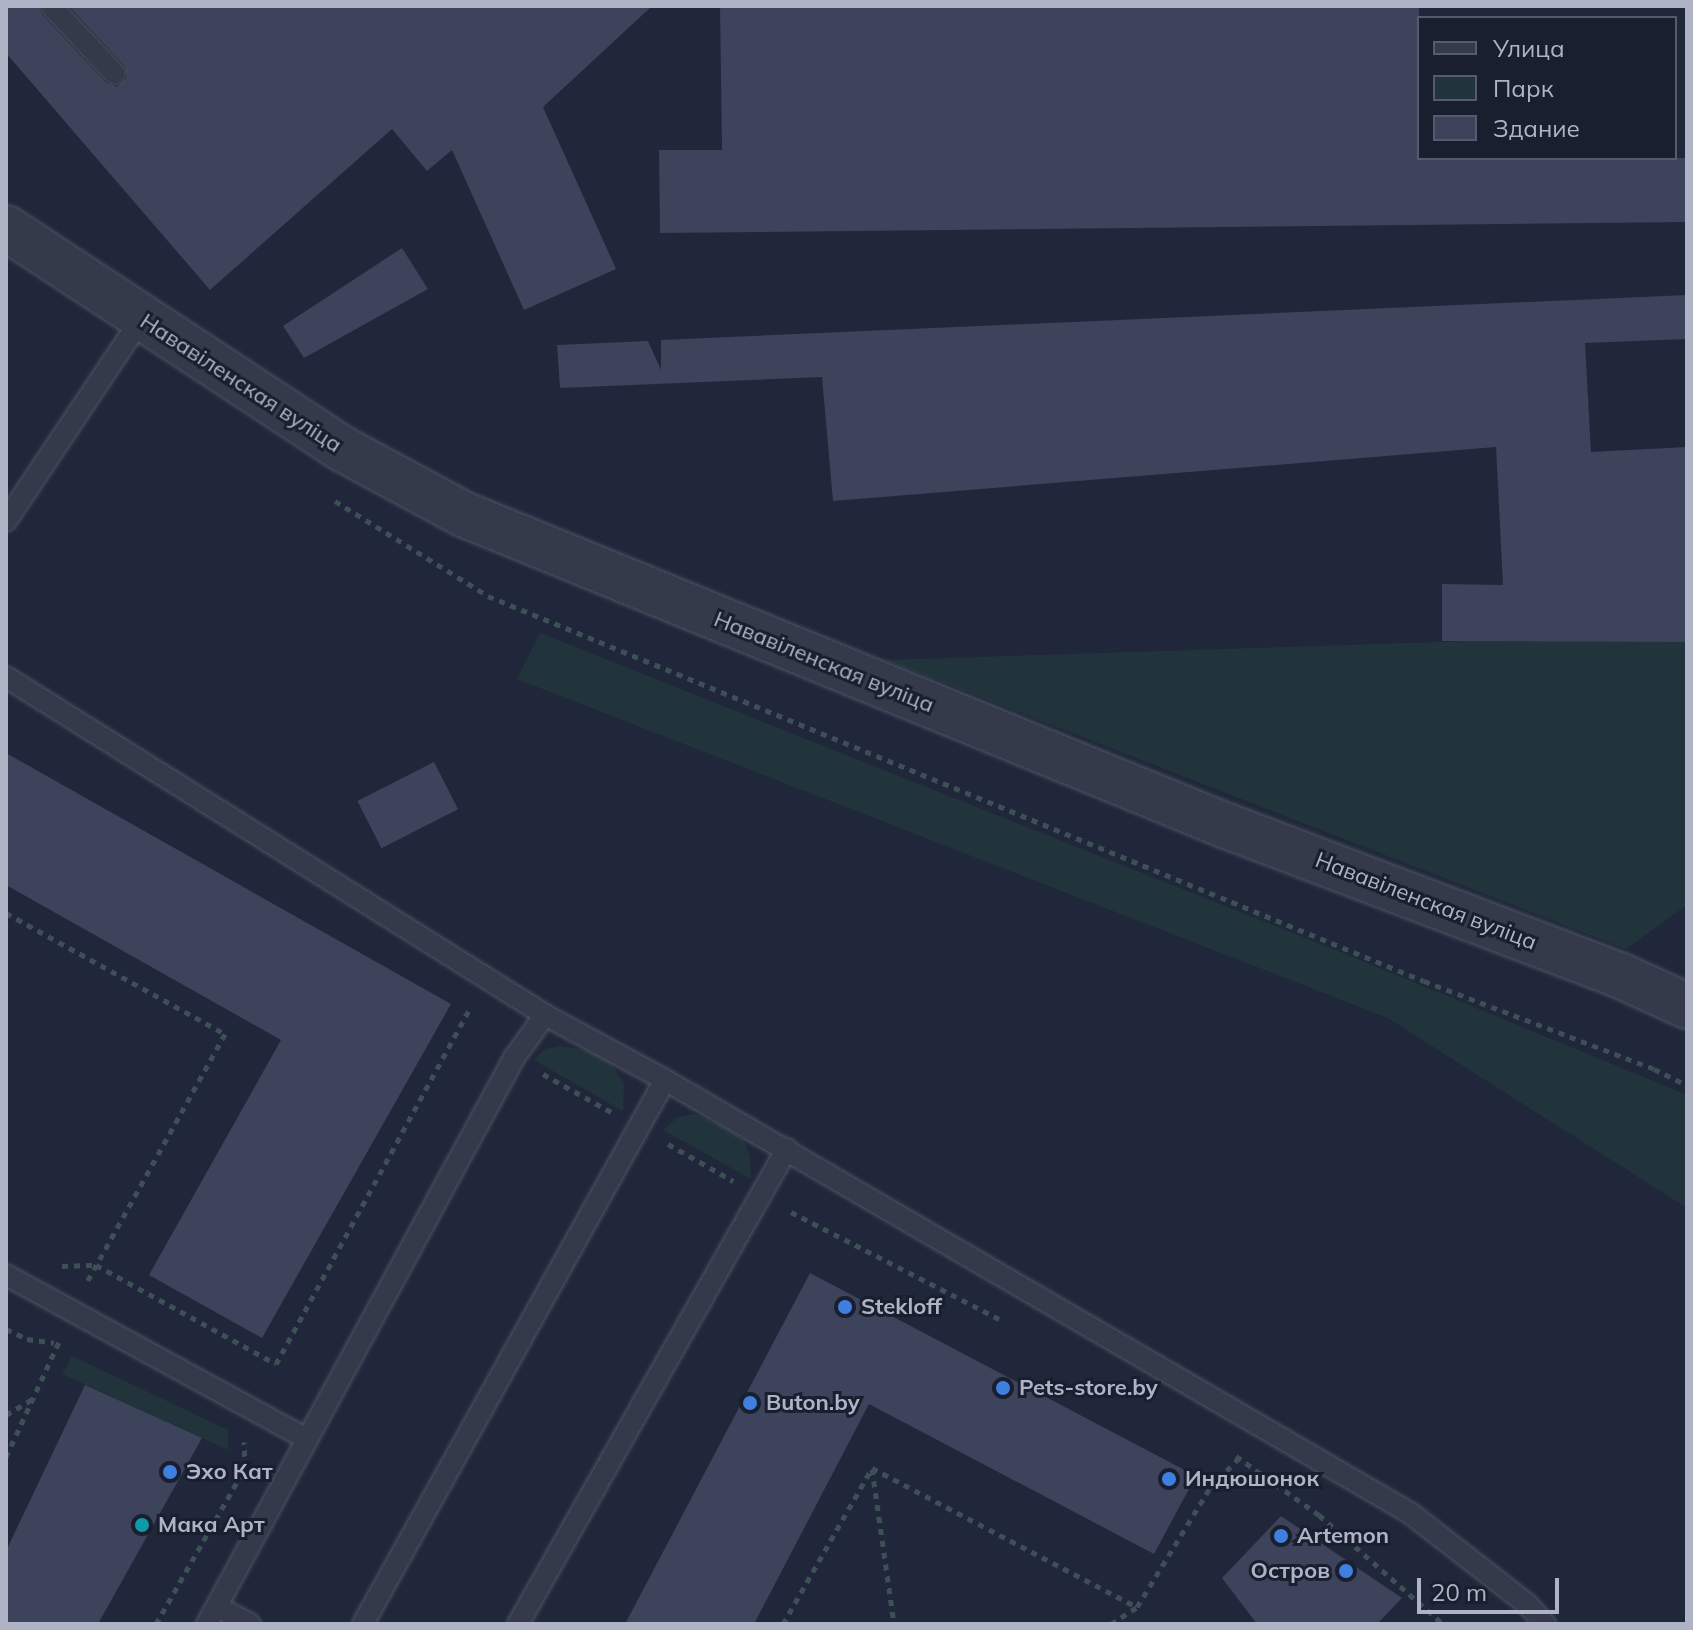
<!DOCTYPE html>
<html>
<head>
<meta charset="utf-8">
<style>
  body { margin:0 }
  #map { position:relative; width:1693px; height:1630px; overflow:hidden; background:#20273a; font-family:Mulish,sans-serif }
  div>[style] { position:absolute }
  .green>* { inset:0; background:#22343b }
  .building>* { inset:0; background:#3c435a; transform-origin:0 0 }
  .path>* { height:5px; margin-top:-2.5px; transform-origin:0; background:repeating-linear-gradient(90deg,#3d5055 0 6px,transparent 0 12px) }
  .roads { filter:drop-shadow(0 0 2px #4e5465) drop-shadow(0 0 2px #4e5465) }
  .service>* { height:20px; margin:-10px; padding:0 10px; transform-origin:10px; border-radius:10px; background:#343a4a }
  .tertiary>* { height:44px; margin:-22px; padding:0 22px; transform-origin:22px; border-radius:22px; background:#343a4a }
  .dots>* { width:22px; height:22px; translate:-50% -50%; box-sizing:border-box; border:4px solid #191f2f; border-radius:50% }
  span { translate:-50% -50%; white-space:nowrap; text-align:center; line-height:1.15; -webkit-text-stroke:6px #191f2f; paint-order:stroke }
  .street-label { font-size:22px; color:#aeb4c6 }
  .poi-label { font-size:22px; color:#aeb4c6; font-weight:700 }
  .left { translate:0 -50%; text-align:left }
  .right { translate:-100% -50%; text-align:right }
  .frame { position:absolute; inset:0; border:8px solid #aeb4c6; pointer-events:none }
  .legend { position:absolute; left:1417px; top:16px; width:260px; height:144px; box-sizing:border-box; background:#191f2f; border:2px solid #555b6b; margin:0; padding:10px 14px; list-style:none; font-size:24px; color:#aeb4c6 }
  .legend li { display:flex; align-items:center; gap:16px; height:40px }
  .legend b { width:40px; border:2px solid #555b6b }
  .scale { position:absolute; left:1417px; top:1578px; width:142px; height:36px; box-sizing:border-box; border:4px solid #aeb4c6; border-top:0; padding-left:10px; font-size:24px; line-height:28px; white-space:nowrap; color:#aeb4c6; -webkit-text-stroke:6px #191f2f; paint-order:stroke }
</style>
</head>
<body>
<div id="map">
  <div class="green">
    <div style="clip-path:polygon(540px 633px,1348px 955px,1687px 1095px,1687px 1208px,1388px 1018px,517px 679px)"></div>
    <div style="clip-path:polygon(1687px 634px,1687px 905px,1626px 949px,885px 660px)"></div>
    <div style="clip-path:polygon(561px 1046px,590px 1051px,610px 1062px,624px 1084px,623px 1111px,534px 1060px,545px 1049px)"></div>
    <div style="clip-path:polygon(694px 1114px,730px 1130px,743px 1140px,750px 1156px,751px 1179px,663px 1130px,678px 1117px)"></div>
    <div style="clip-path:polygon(72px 1356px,228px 1430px,228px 1450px,62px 1374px)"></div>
  </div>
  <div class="building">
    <div style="clip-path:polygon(6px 6px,38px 6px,42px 15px,106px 83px,117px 87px,127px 78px,125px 66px,69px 6px,652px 6px,543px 107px,616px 269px,524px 310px,452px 150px,427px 171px,392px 129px,210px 290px,6px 53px)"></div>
    <div style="clip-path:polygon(720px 6px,1419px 6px,1419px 158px,1687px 158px,1687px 222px,660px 233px,659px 150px,722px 150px)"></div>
    <div style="clip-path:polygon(402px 248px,428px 289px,304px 358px,283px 326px)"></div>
    <div style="clip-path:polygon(1687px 295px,1687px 339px,1585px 343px,1591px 452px,1687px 447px,1687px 642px,1442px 641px,1442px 584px,1503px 585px,1496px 447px,833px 501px,822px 377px,560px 388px,557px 345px,648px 341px,661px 370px,661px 340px)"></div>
    <div style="clip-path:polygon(6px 753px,451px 1004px,262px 1338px,149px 1275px,281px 1040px,6px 885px)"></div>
    <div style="left:434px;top:762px;width:53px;height:86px;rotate:63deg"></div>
    <div style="clip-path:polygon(810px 1273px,1196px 1476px,1154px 1554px,869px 1404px,754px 1624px,625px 1624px)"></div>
    <div style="clip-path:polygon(85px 1385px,202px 1438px,98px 1624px,6px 1624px,6px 1551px)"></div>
    <div style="clip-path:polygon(1281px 1516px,1402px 1598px,1377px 1624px,1257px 1624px,1222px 1578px)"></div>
  </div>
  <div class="path">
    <div style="left:335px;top:501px;width:180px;rotate:31.8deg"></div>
    <div style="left:488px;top:596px;width:1012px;rotate:22.36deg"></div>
    <div style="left:1424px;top:981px;width:246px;rotate:20.9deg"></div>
    <div style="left:1654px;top:1069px;width:37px;rotate:26deg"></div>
    <div style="left:6px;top:913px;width:250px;rotate:28.9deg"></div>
    <div style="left:225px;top:1034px;width:284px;rotate:119.1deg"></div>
    <div style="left:543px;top:1074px;width:78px;rotate:29.2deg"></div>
    <div style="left:668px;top:1144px;width:75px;rotate:29.6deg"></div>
    <div style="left:791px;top:1212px;width:234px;rotate:27.2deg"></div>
    <div style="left:62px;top:1266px;width:34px;rotate:-2deg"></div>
    <div style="left:96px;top:1265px;width:205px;rotate:28.8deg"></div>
    <div style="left:276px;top:1364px;width:407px;rotate:-61.4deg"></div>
    <div style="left:6px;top:1329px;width:23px;rotate:25deg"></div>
    <div style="left:27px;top:1339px;width:27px;rotate:8deg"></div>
    <div style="left:6px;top:1415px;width:33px;rotate:-31deg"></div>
    <div style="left:1236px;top:1456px;width:102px;rotate:35.4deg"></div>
    <div style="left:1319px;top:1515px;width:165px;rotate:41.3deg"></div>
    <div style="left:6px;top:1457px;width:127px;rotate:-65.3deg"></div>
    <div style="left:872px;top:1469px;width:157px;rotate:81.9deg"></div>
    <div style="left:156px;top:1624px;width:180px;rotate:-60.3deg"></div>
    <div style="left:245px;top:1468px;width:26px;rotate:-92deg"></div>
    <div style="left:783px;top:1624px;width:180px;rotate:-60.3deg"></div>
    <div style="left:872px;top:1468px;width:299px;rotate:27.7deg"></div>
    <div style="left:1137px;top:1607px;width:140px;rotate:-58.5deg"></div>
    <div style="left:1210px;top:1488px;width:42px;rotate:-46deg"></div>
    <div style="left:1111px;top:1624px;width:31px;rotate:-33deg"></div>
  </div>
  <div class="roads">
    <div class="service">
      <div style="left:51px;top:6px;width:93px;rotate:46.7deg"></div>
      <div style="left:6px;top:521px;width:244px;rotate:-56.2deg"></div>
      <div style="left:6px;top:677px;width:636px;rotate:32.09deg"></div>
      <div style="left:545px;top:1015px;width:136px;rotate:28.4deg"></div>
      <div style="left:6px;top:1275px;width:341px;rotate:28.6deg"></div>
      <div style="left:217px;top:1607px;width:37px;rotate:27deg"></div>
      <div style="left:207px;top:1624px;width:644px;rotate:-61.52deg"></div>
      <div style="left:514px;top:1058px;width:53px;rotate:-54.2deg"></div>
      <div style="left:363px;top:1624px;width:622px;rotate:-60.96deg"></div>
      <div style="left:665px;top:1080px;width:862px;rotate:30.17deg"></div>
      <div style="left:1410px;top:1513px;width:148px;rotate:37.9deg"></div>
      <div style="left:1527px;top:1604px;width:27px;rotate:48deg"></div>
      <div style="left:518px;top:1624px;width:546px;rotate:-60.48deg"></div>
    </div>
    <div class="tertiary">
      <div style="left:6px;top:228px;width:401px;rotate:33.3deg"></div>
      <div style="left:341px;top:448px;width:139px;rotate:28.4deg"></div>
      <div style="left:463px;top:514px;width:822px;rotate:22.23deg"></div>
      <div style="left:1224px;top:825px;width:423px;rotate:20.8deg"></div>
      <div style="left:1619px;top:975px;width:75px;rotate:24.5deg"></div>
    </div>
  </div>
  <div class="dots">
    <div style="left:845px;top:1307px;background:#3f7fe0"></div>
    <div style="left:1003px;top:1388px;background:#3f7fe0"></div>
    <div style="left:750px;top:1403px;background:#3f7fe0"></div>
    <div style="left:170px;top:1472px;background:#3f7fe0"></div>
    <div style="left:1169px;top:1479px;background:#3f7fe0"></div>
    <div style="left:142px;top:1525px;background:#0f9aa8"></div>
    <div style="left:1281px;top:1536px;background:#3f7fe0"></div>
    <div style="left:1346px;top:1571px;background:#3f7fe0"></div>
  </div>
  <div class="street-label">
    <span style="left:241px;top:383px;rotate:33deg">Нававіленская вуліца</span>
    <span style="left:824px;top:662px;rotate:22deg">Нававіленская вуліца</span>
    <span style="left:1426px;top:901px;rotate:21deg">Нававіленская вуліца</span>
  </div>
  <div class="poi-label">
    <span class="left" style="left:861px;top:1307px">Stekloff</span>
    <span class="left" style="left:1019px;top:1388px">Pets-store.by</span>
    <span class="left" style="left:766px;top:1403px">Buton.by</span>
    <span class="left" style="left:186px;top:1472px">Эхо Кат</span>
    <span class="left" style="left:1185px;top:1479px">Индюшонок</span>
    <span class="left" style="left:158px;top:1525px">Мака Арт</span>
    <span class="left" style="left:1297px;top:1536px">Artemon</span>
    <span class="right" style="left:1330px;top:1571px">Остров</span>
  </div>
  <div class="frame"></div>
  <ul class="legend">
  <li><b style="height:10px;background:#343a4a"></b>Улица</li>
  <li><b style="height:22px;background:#22343b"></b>Парк</li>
  <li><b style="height:22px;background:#3c435a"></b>Здание</li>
  </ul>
  <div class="scale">20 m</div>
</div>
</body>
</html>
